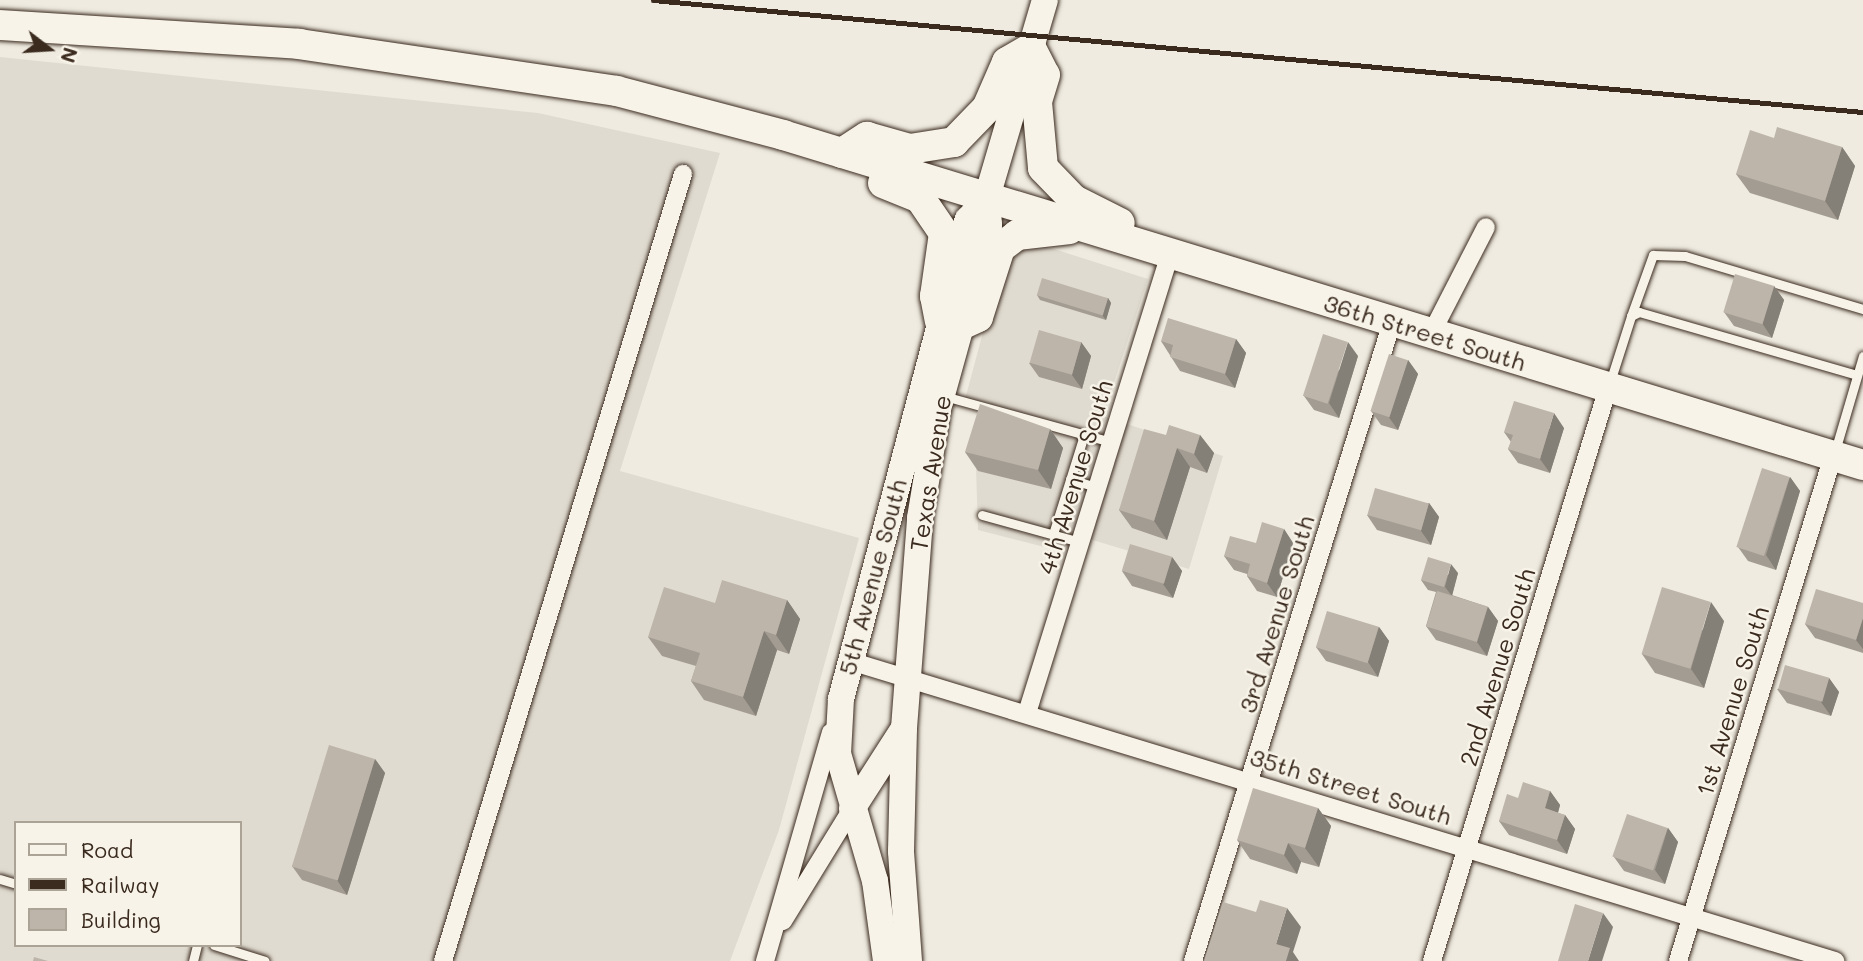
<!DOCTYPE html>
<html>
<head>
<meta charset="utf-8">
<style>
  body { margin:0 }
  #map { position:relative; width:1863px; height:961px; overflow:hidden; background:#efebe0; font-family:Mali,sans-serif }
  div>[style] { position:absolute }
  .built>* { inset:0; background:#e0dbd0 }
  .roads { filter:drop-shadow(0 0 2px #3b2a1e) drop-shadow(0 0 2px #3b2a1e) }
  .service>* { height:9px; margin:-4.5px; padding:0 4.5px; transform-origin:4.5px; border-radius:4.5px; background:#f7f3e8 }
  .minor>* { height:18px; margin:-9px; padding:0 9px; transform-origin:9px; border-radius:9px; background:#f7f3e8 }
  .secondary>* { height:26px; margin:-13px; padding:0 13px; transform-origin:13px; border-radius:13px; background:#f7f3e8 }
  .trunk>* { height:30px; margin:-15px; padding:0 15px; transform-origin:15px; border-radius:15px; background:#f7f3e8 }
  .rail>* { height:4.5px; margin:-2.25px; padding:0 2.25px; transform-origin:2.25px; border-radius:2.25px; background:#3b2a1e }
  .wall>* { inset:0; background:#a39c92 }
  .shaded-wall>* { inset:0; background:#847f77 }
  .building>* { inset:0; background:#bdb5aa; transform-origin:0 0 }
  span { translate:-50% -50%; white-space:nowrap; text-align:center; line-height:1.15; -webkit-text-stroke:5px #f7f3e8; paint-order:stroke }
  .street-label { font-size:24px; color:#3b2a1e }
  .legend { position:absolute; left:14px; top:821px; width:228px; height:126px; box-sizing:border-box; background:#f7f3e8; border:2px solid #aca397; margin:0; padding:9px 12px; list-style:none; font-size:21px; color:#3b2a1e }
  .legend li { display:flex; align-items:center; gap:14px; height:35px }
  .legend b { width:35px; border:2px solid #aca397 }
  .north { position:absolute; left:14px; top:14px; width:70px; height:70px; -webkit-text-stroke:5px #f7f3e8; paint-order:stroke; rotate:107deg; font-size:19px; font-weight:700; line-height:28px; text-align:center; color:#3b2a1e }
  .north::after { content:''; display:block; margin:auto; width:24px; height:32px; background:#3b2a1e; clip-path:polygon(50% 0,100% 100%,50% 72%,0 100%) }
</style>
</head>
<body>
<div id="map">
  <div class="built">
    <div style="clip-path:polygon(evenodd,0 57px,538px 113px,720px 153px,620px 471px,859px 538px,779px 830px,730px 961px,0 961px,0 57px,16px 823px,240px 823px,240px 945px,16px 945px,16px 823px)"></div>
    <div style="clip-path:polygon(1032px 242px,1148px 279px,1103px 416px,1223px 456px,1189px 569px,1066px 532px,1060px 551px,978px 530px,976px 467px,989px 412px,963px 407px,999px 272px)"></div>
  </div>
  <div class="roads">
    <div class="service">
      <div style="left:1631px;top:316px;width:65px;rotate:-70.2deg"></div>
      <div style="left:1653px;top:255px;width:32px;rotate:2deg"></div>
      <div style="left:1685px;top:256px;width:186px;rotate:16.6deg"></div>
      <div style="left:1610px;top:382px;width:69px;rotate:-72.3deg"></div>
      <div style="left:1631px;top:316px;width:9px;rotate:-27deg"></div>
      <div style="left:1639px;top:312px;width:227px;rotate:16.1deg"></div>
      <div style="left:944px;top:396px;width:173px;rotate:15.4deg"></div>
      <div style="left:1835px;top:451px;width:99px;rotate:-73.6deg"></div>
      <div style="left:1070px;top:479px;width:28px;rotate:17deg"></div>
      <div style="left:982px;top:515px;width:102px;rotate:15.4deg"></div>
      <div style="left:1053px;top:534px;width:104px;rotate:-72.6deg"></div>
      <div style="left:0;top:879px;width:17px;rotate:17deg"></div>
      <div style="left:214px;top:945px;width:53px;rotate:17.4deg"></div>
      <div style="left:193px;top:961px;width:16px;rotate:-76deg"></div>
    </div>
    <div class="minor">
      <div style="left:1431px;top:334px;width:120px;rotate:-62.8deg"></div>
      <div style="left:850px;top:661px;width:1030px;rotate:16.94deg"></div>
      <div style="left:1027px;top:713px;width:480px;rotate:-72.7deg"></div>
      <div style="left:783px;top:921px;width:132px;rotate:-58.4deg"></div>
      <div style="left:443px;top:961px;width:823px;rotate:-73.04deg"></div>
      <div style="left:765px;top:961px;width:238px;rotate:-73.9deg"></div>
      <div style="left:1193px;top:961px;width:669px;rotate:-72.7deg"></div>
      <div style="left:1432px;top:961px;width:599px;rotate:-72.93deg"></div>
      <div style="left:1678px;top:961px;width:528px;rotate:-72.94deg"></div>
    </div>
    <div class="secondary">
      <div style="left:852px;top:809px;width:96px;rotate:-57.3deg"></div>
      <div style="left:886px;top:961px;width:81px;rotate:-97.8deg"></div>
      <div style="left:875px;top:881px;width:132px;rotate:-106.2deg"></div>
      <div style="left:838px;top:754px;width:55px;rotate:-86.9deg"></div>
      <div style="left:841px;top:699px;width:496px;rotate:-75.2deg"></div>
      <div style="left:968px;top:220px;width:30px;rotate:-50deg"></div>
      <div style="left:909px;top:961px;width:110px;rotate:-94.2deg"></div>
      <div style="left:901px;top:851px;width:123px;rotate:-88.6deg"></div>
      <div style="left:904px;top:728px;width:211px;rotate:-85.6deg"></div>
      <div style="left:920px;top:518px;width:110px;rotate:-80.6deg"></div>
      <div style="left:938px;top:409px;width:191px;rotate:-74.5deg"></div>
      <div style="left:989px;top:225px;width:28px;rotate:-94deg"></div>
      <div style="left:987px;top:197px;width:205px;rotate:-73.6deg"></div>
    </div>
    <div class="trunk">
      <div style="left:0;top:25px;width:300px;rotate:3.6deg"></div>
      <div style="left:299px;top:44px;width:321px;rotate:8.4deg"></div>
      <div style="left:617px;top:91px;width:172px;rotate:14.8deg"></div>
      <div style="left:783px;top:135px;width:1129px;rotate:16.99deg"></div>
      <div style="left:842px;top:153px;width:30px;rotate:-33deg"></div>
      <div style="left:867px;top:137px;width:45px;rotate:15.6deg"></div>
      <div style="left:910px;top:149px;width:45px;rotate:-9deg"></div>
      <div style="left:954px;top:142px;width:47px;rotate:-45.9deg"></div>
      <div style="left:987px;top:108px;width:50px;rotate:-66.5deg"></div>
      <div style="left:1007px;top:62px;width:28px;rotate:-30deg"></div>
      <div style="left:1031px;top:48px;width:30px;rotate:63deg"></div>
      <div style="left:1045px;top:75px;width:28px;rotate:107deg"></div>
      <div style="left:1037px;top:102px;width:66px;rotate:84.8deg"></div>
      <div style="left:1043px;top:168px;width:45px;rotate:45.9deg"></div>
      <div style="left:1074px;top:200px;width:51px;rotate:26.6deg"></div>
      <div style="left:883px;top:183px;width:40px;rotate:22deg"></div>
      <div style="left:920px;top:198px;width:42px;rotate:55.6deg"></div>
      <div style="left:944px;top:233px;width:64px;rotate:98.1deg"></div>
      <div style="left:935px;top:296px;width:25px;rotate:79deg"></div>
      <div style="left:959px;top:326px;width:21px;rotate:-25deg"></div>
      <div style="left:978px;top:317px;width:72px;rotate:-72.3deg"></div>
      <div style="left:1000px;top:248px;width:21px;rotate:-37deg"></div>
      <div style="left:1017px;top:235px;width:53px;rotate:-6.5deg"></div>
    </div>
  </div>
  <div class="rail">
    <div style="left:653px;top:0;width:1215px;rotate:5.29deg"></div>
  </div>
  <div class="wall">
    <div style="clip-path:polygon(1774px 138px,1842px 147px,1855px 166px,1838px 220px,1750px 193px,1736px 174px)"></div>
    <div style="clip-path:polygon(1774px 286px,1784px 300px,1772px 338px,1734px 326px,1724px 312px)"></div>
    <div style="clip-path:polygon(1037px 295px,1108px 298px,1111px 303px,1106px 320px,1040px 300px)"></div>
    <div style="clip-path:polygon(1236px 339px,1246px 353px,1235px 388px,1180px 371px,1161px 341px)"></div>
    <div style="clip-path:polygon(1081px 342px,1091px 356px,1082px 389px,1039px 377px,1029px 363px)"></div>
    <div style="clip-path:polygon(1358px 356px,1339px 418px,1314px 410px,1304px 396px)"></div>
    <div style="clip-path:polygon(1408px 360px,1418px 374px,1398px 430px,1381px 425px,1371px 411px)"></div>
    <div style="clip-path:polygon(1564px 428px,1550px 473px,1518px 463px,1508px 449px,1511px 442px,1504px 432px)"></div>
    <div style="clip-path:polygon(1050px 429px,1063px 448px,1051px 489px,978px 471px,965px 452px)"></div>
    <div style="clip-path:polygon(1166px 435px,1200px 435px,1214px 453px,1207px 473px,1190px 467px,1167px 540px,1132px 528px,1119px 510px)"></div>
    <div style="clip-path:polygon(1790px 477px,1800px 491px,1776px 570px,1748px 561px,1738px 547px)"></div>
    <div style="clip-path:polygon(1429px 503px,1439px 517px,1431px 545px,1377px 530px,1367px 515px)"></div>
    <div style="clip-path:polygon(1284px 529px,1293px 543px,1277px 597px,1257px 591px,1247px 576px,1247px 574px,1234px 570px,1224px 556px,1256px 543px)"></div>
    <div style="clip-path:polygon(1172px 557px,1182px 571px,1173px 598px,1132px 586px,1122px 571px)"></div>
    <div style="clip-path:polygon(1458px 573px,1452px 595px,1488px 607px,1498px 621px,1487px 656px,1436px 640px,1426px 626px,1436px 592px,1428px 590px,1421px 580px)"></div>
    <div style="clip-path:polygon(787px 600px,800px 619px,789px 654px,777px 650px,756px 716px,704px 700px,691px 681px,696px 666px,662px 656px,648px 637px,715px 603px)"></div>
    <div style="clip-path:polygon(1863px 603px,1863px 653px,1815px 638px,1805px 624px)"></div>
    <div style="clip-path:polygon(1724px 621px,1704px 688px,1655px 673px,1642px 654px)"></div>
    <div style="clip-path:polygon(1379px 627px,1389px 641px,1378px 677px,1326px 661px,1316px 647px)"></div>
    <div style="clip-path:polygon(1829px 678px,1839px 692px,1831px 716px,1787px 703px,1777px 689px)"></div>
    <div style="clip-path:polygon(375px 759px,385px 773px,347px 895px,302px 880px,292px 866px)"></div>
    <div style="clip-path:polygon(1550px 791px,1560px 805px,1558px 813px,1565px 815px,1575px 829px,1567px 854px,1509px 835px,1499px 821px,1518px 798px)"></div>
    <div style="clip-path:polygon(1318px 808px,1331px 826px,1319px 867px,1301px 862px,1297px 874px,1250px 859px,1237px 840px)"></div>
    <div style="clip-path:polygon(1668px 828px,1678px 842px,1665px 884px,1624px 871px,1614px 857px)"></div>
  </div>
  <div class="shaded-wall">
    <div style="clip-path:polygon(1842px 147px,1855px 166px,1838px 220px,1825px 201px)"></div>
    <div style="clip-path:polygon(1774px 286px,1784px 300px,1772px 338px,1762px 323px)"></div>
    <div style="clip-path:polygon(1108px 298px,1111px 303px,1106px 320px,1102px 315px)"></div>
    <div style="clip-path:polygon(1236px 339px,1246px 353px,1235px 388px,1225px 374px)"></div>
    <div style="clip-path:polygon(1081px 342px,1091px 356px,1082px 389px,1072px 375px)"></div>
    <div style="clip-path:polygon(1348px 342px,1358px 356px,1339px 418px,1329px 403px)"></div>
    <div style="clip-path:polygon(1408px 360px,1418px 374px,1398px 430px,1388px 416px)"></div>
    <div style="clip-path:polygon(1554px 413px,1564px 428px,1550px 473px,1540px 459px)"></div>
    <div style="clip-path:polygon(1050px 429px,1063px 448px,1051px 489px,1038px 470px)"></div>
    <div style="clip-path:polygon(1200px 435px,1214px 453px,1207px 473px,1194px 454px)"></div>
    <div style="clip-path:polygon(1177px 448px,1190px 467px,1167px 540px,1154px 521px)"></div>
    <div style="clip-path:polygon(1790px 477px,1800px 491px,1776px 570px,1766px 555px)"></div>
    <div style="clip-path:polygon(1429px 503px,1439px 517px,1431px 545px,1421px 531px)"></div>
    <div style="clip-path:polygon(1284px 529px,1293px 543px,1277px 597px,1267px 583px)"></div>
    <div style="clip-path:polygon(1172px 557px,1182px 571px,1173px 598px,1163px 584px)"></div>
    <div style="clip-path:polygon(1451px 564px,1458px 573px,1452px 596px,1445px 587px)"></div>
    <div style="clip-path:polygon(787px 600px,800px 619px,789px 654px,776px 635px)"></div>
    <div style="clip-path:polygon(1711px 602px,1724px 621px,1704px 688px,1691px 669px)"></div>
    <div style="clip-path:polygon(1488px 607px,1498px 621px,1487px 656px,1477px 642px)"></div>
    <div style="clip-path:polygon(1863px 618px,1863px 649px,1856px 640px)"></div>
    <div style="clip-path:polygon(1379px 627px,1389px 641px,1378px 677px,1368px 662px)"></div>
    <div style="clip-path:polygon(764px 631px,777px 650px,756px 716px,743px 697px)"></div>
    <div style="clip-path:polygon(1829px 678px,1839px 692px,1831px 716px,1821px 702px)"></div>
    <div style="clip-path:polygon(375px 759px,385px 773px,347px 895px,337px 880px)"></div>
    <div style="clip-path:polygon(1550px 791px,1560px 805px,1555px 823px,1545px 808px)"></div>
    <div style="clip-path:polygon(1318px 808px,1331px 826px,1319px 867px,1305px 848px)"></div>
    <div style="clip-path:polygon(1565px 815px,1575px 829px,1567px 854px,1557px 840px)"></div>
    <div style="clip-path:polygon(1668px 828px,1678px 842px,1665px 884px,1655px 870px)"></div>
    <div style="clip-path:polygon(1288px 843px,1301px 862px,1297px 874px,1284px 855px)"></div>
    <div style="clip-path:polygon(1287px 908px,1301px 927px,1293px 952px,1299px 961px,1286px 961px,1276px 944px)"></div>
    <div style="clip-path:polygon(1603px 913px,1613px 927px,1602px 961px,1588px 961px)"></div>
  </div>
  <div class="building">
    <div style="clip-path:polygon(1777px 127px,1842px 147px,1825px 201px,1736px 174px,1750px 130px,1774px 138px)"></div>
    <div style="left:1735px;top:274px;width:41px;height:40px;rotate:17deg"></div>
    <div style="left:1042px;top:278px;width:69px;height:18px;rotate:17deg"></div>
    <div style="clip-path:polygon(1168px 318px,1236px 339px,1225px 374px,1170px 357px,1173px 345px,1161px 341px)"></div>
    <div style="left:1039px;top:330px;width:44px;height:34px;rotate:16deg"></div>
    <div style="left:1323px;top:334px;width:26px;height:65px;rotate:18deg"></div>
    <div style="left:1389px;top:354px;width:20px;height:60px;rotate:18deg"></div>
    <div style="clip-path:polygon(1514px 401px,1554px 413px,1540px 459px,1508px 449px,1513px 435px,1504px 432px)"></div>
    <div style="clip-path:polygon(980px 404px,1050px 429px,1038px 470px,965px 452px)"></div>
    <div style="clip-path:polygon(1169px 425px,1200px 435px,1194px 454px,1177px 448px,1154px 521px,1119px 510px,1144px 429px,1166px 435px)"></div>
    <div style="left:1762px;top:468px;width:29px;height:83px;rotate:18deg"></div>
    <div style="left:1375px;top:488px;width:56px;height:28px;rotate:16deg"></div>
    <div style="clip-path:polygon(1262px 522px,1284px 529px,1267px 583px,1247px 576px,1250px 564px,1224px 556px,1230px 536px,1256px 543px)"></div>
    <div style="left:1130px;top:544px;width:44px;height:28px;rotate:17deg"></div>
    <div style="left:1428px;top:557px;width:24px;height:24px;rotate:17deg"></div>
    <div style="clip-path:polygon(722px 580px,787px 600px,776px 635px,764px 631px,743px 697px,691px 681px,700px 653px,648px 637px,664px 587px,715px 603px)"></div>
    <div style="left:1662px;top:587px;width:51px;height:70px;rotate:17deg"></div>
    <div style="clip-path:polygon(1816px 589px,1863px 603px,1863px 618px,1856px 640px,1805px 624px)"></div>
    <div style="left:1437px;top:591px;width:53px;height:37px;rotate:17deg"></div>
    <div style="left:1327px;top:611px;width:54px;height:38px;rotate:17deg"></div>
    <div style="left:1785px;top:665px;width:46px;height:25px;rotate:16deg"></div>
    <div style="left:329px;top:745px;width:48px;height:127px;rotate:17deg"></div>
    <div style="clip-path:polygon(1523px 782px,1550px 791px,1545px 808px,1565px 815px,1557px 840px,1499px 821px,1507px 794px,1518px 798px)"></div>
    <div style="clip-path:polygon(1253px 788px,1318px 808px,1305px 848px,1288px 843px,1284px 855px,1237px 840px)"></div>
    <div style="left:1627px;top:814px;width:43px;height:45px;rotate:19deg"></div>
    <div style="clip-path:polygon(1260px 900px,1287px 908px,1276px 944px,1290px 948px,1286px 961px,1204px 961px,1223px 902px,1256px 912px)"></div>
    <div style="clip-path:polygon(1575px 904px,1603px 913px,1588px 961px,1558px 961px)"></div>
    <div style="clip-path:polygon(34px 957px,48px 961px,33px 961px)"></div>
  </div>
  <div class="street-label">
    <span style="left:1425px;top:332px;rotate:17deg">36th Street South</span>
    <span style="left:930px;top:473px;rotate:-81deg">Texas Avenue</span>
    <span style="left:1075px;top:477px;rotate:-73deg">4th Avenue South</span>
    <span style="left:872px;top:577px;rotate:-75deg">5th Avenue South</span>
    <span style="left:1276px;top:614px;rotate:-73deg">3rd Avenue South</span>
    <span style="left:1497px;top:667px;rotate:-73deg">2nd Avenue South</span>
    <span style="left:1732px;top:701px;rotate:-73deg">1st Avenue South</span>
    <span style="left:1351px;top:786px;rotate:17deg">35th Street South</span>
  </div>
  <ul class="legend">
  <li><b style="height:9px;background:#f7f3e8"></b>Road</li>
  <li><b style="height:9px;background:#3b2a1e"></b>Railway</li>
  <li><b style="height:19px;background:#bdb5aa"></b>Building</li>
  </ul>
  <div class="north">N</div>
</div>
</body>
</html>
